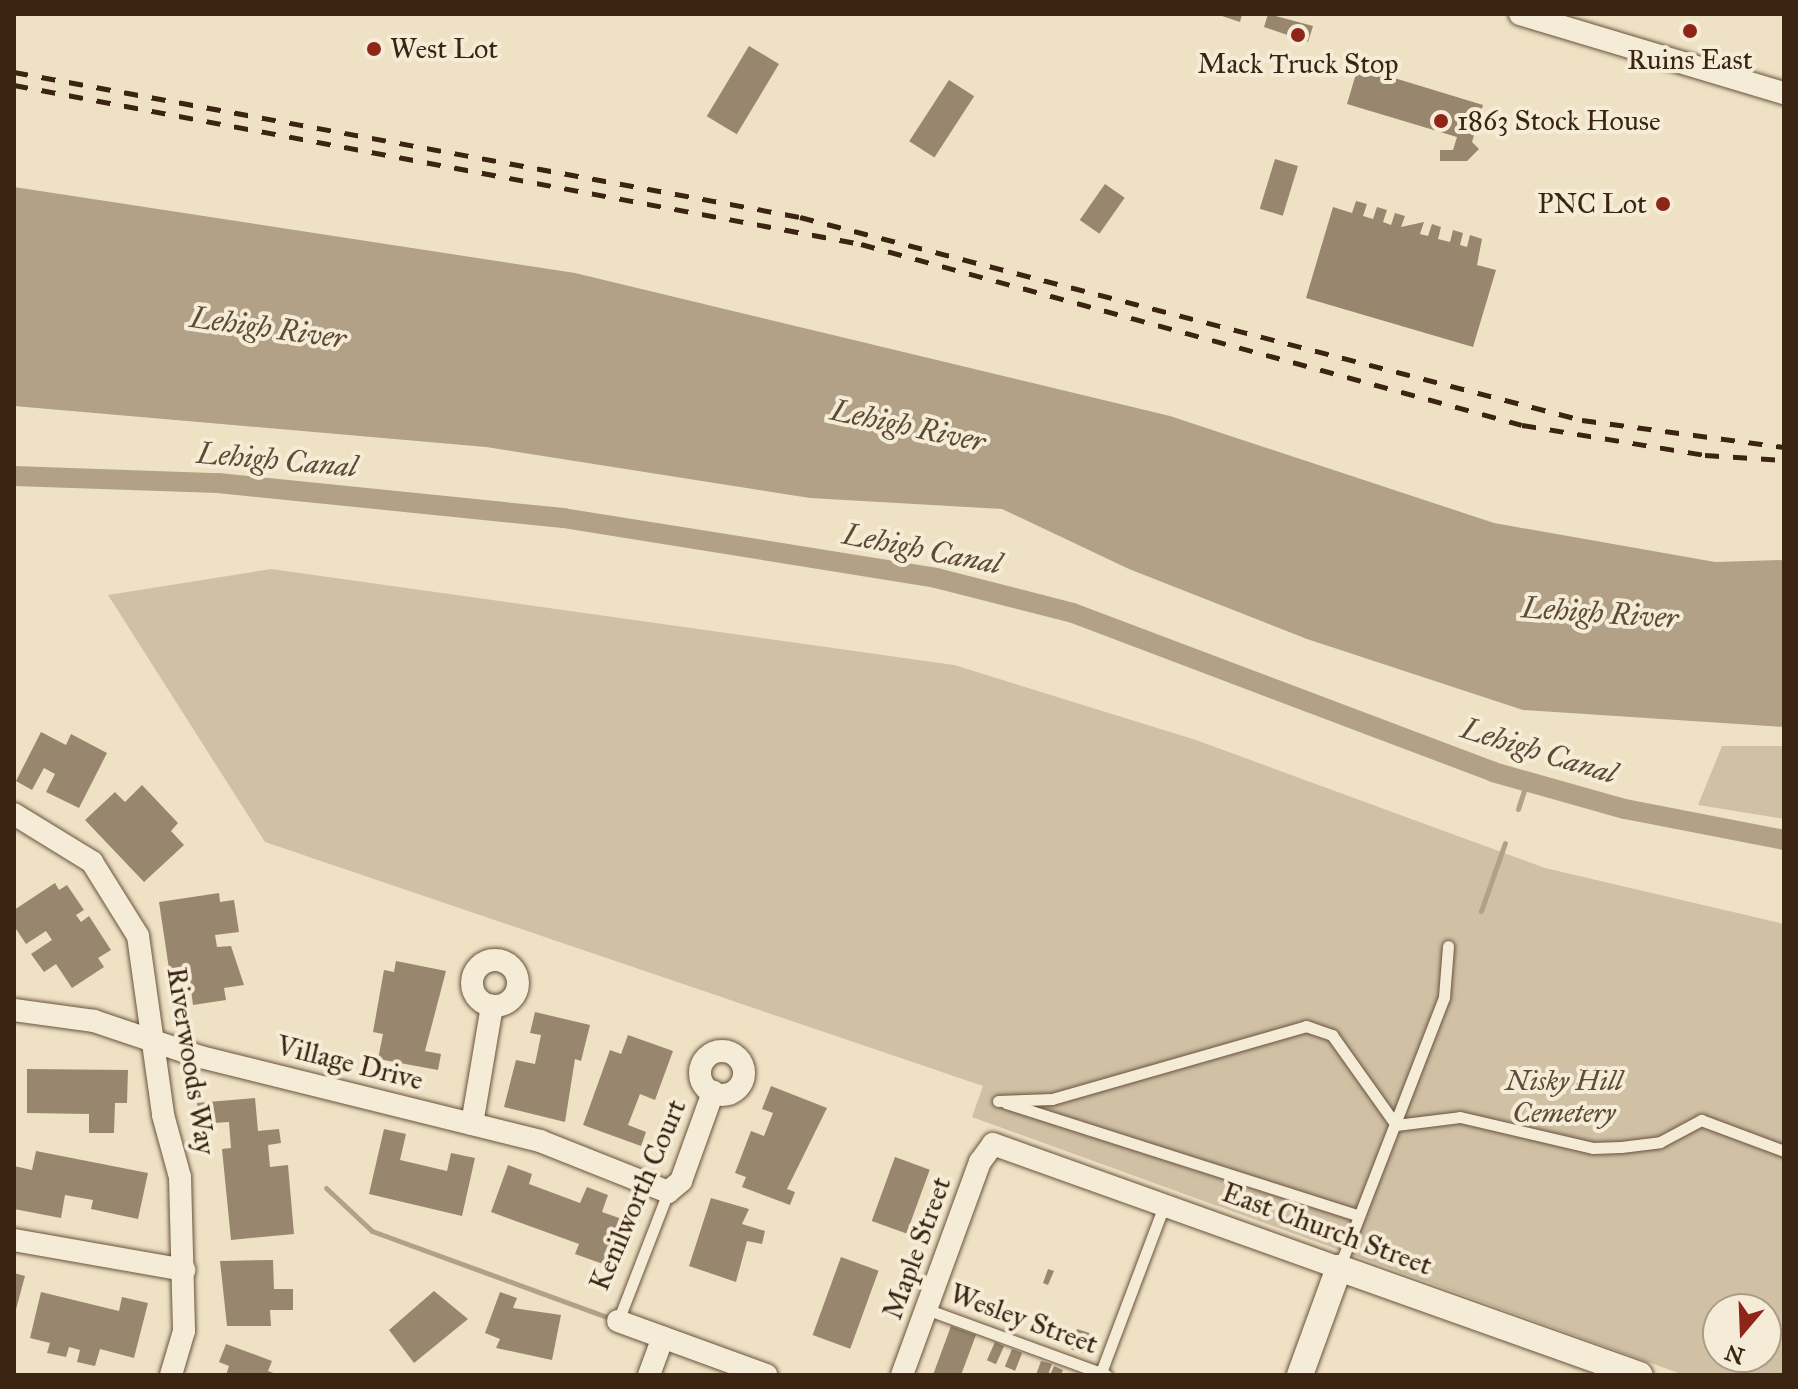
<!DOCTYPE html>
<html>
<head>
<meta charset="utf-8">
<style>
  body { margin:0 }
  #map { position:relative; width:1798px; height:1389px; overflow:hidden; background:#efe1c3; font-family:"IM FELL Great Primer",serif }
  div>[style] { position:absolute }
  .green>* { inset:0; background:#d0c1a5 }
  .water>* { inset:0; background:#b2a186 }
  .stream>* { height:5px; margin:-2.5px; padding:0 2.5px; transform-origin:2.5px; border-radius:2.5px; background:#b2a186 }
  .canal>* { height:20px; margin:-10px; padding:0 10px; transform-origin:10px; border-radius:10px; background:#b2a186 }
  .building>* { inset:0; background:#99866e; transform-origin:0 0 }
  .roads { filter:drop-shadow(0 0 2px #68533e) drop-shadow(0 0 2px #68533e) }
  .service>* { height:11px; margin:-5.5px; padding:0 5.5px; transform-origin:5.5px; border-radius:5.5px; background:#f5ecd8 }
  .minor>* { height:22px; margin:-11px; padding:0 11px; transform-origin:11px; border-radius:11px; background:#f5ecd8 }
  .minor>.ring { margin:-11px; padding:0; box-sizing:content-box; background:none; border:22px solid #f5ecd8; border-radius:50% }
  .tertiary>* { height:26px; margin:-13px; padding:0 13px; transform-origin:13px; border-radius:13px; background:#f5ecd8 }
  .rail>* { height:5px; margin-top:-2.5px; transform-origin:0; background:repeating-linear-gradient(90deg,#3b2411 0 14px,transparent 0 28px) }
  .dots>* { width:22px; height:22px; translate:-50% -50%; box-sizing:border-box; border:4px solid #f5ecd8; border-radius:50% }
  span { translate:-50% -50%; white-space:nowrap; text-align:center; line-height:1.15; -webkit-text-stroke:8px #f5ecd8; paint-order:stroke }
  .poi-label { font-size:28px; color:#3b2411 }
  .left { translate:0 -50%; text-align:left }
  .right { translate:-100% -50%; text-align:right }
  .street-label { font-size:28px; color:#3b2411 }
  .park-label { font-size:28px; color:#604b36; font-style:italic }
  .water-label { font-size:30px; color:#5f4a34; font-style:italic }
  .frame { position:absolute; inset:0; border:16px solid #3b2411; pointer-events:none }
  .north { position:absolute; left:1702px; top:1293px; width:80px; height:80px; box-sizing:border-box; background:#f5ecd8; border:2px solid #ab9c88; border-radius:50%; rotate:199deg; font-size:22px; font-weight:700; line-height:32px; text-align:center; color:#3b2411 }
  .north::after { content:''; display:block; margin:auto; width:28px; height:36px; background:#8f2418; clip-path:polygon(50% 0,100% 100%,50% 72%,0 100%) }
</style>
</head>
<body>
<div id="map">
  <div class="green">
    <div style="clip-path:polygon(evenodd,271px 569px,954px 665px,1196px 740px,1545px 868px,1784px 924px,1784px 1375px,1684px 1375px,972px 1117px,983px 1086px,265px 842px,108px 595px,271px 569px,1718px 1309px,1766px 1309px,1766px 1357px,1718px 1357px,1718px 1309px)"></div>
    <div style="clip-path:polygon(1722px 746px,1784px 746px,1784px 819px,1698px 805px)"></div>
  </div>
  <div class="water">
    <div style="clip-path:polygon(14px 187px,575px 273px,1170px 416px,1494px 523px,1715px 562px,1784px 560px,1784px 727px,1523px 710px,1307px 639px,1129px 569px,1002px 509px,810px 498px,486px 447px,14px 406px)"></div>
  </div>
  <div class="stream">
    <div style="left:1518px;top:809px;width:28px;rotate:-72deg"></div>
    <div style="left:1481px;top:911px;width:72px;rotate:-70.6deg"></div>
    <div style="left:326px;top:1188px;width:63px;rotate:43.1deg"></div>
    <div style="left:372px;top:1231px;width:257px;rotate:20.1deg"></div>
  </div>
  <div class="canal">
    <div style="left:14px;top:476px;width:204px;rotate:2deg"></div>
    <div style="left:218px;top:483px;width:347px;rotate:5.8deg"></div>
    <div style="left:563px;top:518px;width:378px;rotate:9.1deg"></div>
    <div style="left:936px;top:578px;width:141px;rotate:14.3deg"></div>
    <div style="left:1073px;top:613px;width:449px;rotate:20.7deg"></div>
    <div style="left:1493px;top:772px;width:137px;rotate:15.7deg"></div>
    <div style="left:1625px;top:809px;width:162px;rotate:11deg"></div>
  </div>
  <div class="building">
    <div style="clip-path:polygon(1216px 14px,1242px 14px,1240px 22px)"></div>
    <div style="clip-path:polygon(1268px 14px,1313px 26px,1308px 42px,1264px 27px)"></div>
    <div style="left:749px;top:46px;width:35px;height:82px;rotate:31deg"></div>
    <div style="clip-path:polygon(1358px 67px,1483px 105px,1472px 142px,1479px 149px,1467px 161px,1440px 161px,1440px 150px,1453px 150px,1457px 137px,1347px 104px)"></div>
    <div style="left:949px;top:80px;width:30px;height:73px;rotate:33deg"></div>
    <div style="left:1275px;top:159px;width:24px;height:52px;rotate:17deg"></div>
    <div style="left:1105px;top:184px;width:24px;height:44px;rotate:35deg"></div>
    <div style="clip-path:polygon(1356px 201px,1367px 204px,1363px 216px,1373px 219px,1377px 207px,1387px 210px,1383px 222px,1391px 225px,1395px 213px,1405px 216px,1401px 227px,1424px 222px,1420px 234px,1428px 236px,1432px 224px,1441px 227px,1438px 239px,1450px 242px,1453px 230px,1463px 233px,1460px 245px,1467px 247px,1470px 235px,1482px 239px,1477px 265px,1496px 270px,1473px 347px,1306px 298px,1333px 207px,1352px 213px)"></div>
    <div style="clip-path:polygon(41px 732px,66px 745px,71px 734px,107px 753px,79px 808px,46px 792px,55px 774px,44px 768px,32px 790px,16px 781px)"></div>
    <div style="clip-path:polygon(142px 785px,178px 823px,171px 831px,184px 845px,144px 882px,85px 820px,115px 792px,125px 802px)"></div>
    <div style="clip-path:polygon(55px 883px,59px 890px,67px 885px,84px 910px,76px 915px,81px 922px,89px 916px,111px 950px,98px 958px,104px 967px,72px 988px,56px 964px,44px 972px,31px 954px,52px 940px,46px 931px,26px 944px,14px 926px,14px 910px)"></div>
    <div style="clip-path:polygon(219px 893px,220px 902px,234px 900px,239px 932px,215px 935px,217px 947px,231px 946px,244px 985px,224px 988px,226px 1000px,193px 1005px,188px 966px,169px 969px,159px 902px)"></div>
    <div style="clip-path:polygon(396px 961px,446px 971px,425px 1051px,441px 1054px,438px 1070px,378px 1059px,383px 1034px,373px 1032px,384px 970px,394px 972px)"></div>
    <div style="clip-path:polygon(535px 1012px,590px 1025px,581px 1061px,575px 1059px,565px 1122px,504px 1107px,516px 1060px,535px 1064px,541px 1035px,530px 1033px)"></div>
    <div style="clip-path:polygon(628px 1035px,673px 1051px,655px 1100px,640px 1094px,628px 1125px,646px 1132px,641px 1146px,583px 1125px,610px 1050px,621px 1054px)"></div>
    <div style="clip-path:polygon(27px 1069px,128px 1070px,127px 1103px,115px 1103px,114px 1133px,89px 1133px,89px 1114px,27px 1113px)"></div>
    <div style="clip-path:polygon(771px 1086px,827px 1108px,787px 1189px,795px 1192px,790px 1205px,742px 1187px,746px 1177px,735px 1173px,751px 1131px,764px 1136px,773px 1113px,762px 1109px)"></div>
    <div style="clip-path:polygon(255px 1098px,258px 1131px,279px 1129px,281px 1143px,268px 1145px,270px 1167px,288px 1165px,294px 1234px,231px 1240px,222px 1149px,231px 1148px,229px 1122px,199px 1124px,197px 1103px)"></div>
    <div style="clip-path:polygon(384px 1129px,406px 1134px,400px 1160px,447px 1171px,451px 1153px,475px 1158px,462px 1216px,369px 1194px)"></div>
    <div style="clip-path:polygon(36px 1151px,148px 1173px,138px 1219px,91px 1209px,93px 1200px,65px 1195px,61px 1218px,14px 1209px,14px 1166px,32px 1170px)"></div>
    <div style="left:895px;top:1157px;width:37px;height:68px;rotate:20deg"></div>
    <div style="clip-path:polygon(508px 1165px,532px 1174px,529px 1184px,580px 1203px,587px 1187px,608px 1195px,602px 1212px,622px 1219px,606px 1265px,575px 1254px,579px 1244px,491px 1212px)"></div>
    <div style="clip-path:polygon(711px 1198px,749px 1209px,742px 1224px,765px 1231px,762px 1244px,747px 1241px,736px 1282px,689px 1266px)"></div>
    <div style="left:841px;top:1257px;width:40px;height:83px;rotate:20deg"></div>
    <div style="clip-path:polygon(273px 1260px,274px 1289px,293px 1289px,293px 1310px,270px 1310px,271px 1326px,227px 1326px,220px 1261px)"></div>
    <div style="clip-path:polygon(1048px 1269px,1054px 1271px,1048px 1285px,1043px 1283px)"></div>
    <div style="clip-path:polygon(14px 1273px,25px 1276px,15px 1313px,14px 1313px)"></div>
    <div style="clip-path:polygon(434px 1291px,468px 1319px,414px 1363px,389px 1330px)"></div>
    <div style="clip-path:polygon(41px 1292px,119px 1311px,122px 1297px,148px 1303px,134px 1358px,100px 1349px,95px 1366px,77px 1362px,80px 1350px,69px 1347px,66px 1357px,47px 1353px,50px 1343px,30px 1338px)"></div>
    <div style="clip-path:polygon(500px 1292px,517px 1298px,513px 1308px,561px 1315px,552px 1360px,496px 1348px,500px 1339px,485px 1333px)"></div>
    <div style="clip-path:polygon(951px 1326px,976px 1335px,961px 1375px,933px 1375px)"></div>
    <div style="left:1077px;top:1329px;width:13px;height:21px;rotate:18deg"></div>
    <div style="left:995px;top:1342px;width:10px;height:20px;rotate:24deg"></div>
    <div style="clip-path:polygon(226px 1344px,272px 1361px,268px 1371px,279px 1375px,226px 1375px,229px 1366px,219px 1362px)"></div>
    <div style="left:1012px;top:1349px;width:11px;height:19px;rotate:22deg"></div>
    <div style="clip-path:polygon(1041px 1361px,1052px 1364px,1048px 1375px,1036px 1375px)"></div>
    <div style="clip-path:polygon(1054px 1366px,1063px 1370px,1061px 1375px,1050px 1375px)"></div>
  </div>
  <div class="roads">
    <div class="service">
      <div style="left:998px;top:1101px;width:54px;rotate:-2.1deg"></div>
      <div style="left:1052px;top:1099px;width:264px;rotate:-16deg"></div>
      <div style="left:1306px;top:1026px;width:28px;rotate:19deg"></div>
      <div style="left:1332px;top:1035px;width:110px;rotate:54.6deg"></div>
      <div style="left:1396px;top:1125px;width:64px;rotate:-7.1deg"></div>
      <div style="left:1460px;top:1117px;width:137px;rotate:13.1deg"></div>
      <div style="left:1593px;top:1148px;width:28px;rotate:-2deg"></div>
      <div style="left:1621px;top:1147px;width:39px;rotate:-7deg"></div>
      <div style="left:1660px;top:1142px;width:47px;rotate:-28.2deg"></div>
      <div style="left:1701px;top:1120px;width:89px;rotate:20.5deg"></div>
      <div style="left:1006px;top:1103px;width:369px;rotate:17.7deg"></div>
      <div style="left:1339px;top:1268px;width:291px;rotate:-68.8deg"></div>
      <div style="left:1444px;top:997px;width:51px;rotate:-85.5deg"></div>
      <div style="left:926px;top:1309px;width:192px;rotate:20.1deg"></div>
      <div style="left:618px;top:1321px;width:138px;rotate:-68.8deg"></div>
      <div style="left:1100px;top:1375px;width:184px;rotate:-69.3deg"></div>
    </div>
    <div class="minor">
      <div style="left:1520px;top:14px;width:276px;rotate:16.7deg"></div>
      <div style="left:14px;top:814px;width:92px;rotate:31.6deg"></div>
      <div style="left:92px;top:862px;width:87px;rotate:58.1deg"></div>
      <div style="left:138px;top:936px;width:181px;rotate:82deg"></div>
      <div style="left:163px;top:1115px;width:64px;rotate:74.7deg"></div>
      <div style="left:180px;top:1177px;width:154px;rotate:88.5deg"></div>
      <div style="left:184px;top:1331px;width:46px;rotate:106.5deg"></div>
      <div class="ring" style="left:472px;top:960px;width:24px;height:24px"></div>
      <div style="left:14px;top:1010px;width:81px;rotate:7.8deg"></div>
      <div style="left:94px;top:1021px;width:113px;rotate:18.6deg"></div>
      <div style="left:201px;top:1057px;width:349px;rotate:13.9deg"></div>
      <div style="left:540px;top:1141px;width:138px;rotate:21.7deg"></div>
      <div style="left:668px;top:1192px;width:17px;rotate:-40deg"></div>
      <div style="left:681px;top:1181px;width:95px;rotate:-70.2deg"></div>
      <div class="ring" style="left:700px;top:1051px;width:22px;height:22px"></div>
      <div style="left:472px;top:1124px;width:120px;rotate:-80.4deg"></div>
      <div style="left:14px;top:1240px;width:173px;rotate:10deg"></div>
      <div style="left:618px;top:1321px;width:158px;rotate:20deg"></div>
      <div style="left:649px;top:1375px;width:40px;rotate:-69.8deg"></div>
      <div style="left:902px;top:1375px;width:227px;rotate:-69.9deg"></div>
      <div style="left:980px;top:1162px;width:22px;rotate:-54deg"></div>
      <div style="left:993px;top:1144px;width:368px;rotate:19.7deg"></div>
    </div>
    <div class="tertiary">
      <div style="left:1300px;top:1375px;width:114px;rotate:-70deg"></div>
      <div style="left:1339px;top:1268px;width:319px;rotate:19.6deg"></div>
    </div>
  </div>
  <div class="rail">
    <div style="left:14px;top:72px;width:799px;rotate:10.45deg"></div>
    <div style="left:800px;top:217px;width:808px;rotate:14.55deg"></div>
    <div style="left:1582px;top:420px;width:204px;rotate:7.6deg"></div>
    <div style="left:14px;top:85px;width:862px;rotate:10.63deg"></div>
    <div style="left:861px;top:244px;width:685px;rotate:15.31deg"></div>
    <div style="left:1522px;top:425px;width:185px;rotate:9.3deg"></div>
    <div style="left:1705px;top:455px;width:79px;rotate:3.6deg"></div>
  </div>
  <div class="dots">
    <div style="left:1690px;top:31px;background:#8f2418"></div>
    <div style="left:1298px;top:35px;background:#8f2418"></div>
    <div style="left:374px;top:49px;background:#8f2418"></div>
    <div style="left:1441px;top:121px;background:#8f2418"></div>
    <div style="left:1663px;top:204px;background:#8f2418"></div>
  </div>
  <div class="poi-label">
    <span class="left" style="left:390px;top:49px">West Lot</span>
    <span style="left:1690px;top:60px">Ruins East</span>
    <span style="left:1298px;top:64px">Mack Truck Stop</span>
    <span class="left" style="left:1457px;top:121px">1863 Stock House</span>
    <span class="right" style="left:1647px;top:204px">PNC Lot</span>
  </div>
  <div class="street-label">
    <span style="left:191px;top:1061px;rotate:81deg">Riverwoods Way</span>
    <span style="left:350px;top:1063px;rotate:14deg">Village Drive</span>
    <span style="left:638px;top:1195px;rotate:-67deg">Kenilworth Court</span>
    <span style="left:1327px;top:1229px;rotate:20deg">East Church Street</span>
    <span style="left:917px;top:1248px;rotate:-70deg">Maple Street</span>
    <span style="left:1024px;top:1319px;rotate:20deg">Wesley Street</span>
  </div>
  <div class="park-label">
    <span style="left:1564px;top:1097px">Nisky Hill<br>Cemetery</span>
  </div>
  <div class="water-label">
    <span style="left:268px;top:328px;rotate:8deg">Lehigh River</span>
    <span style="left:908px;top:426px;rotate:12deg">Lehigh River</span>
    <span style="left:277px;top:460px;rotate:5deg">Lehigh Canal</span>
    <span style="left:922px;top:549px;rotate:11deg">Lehigh Canal</span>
    <span style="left:1600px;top:613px;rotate:4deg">Lehigh River</span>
    <span style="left:1539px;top:751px;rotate:17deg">Lehigh Canal</span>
  </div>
  <div class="frame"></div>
  <div class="north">N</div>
</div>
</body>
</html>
